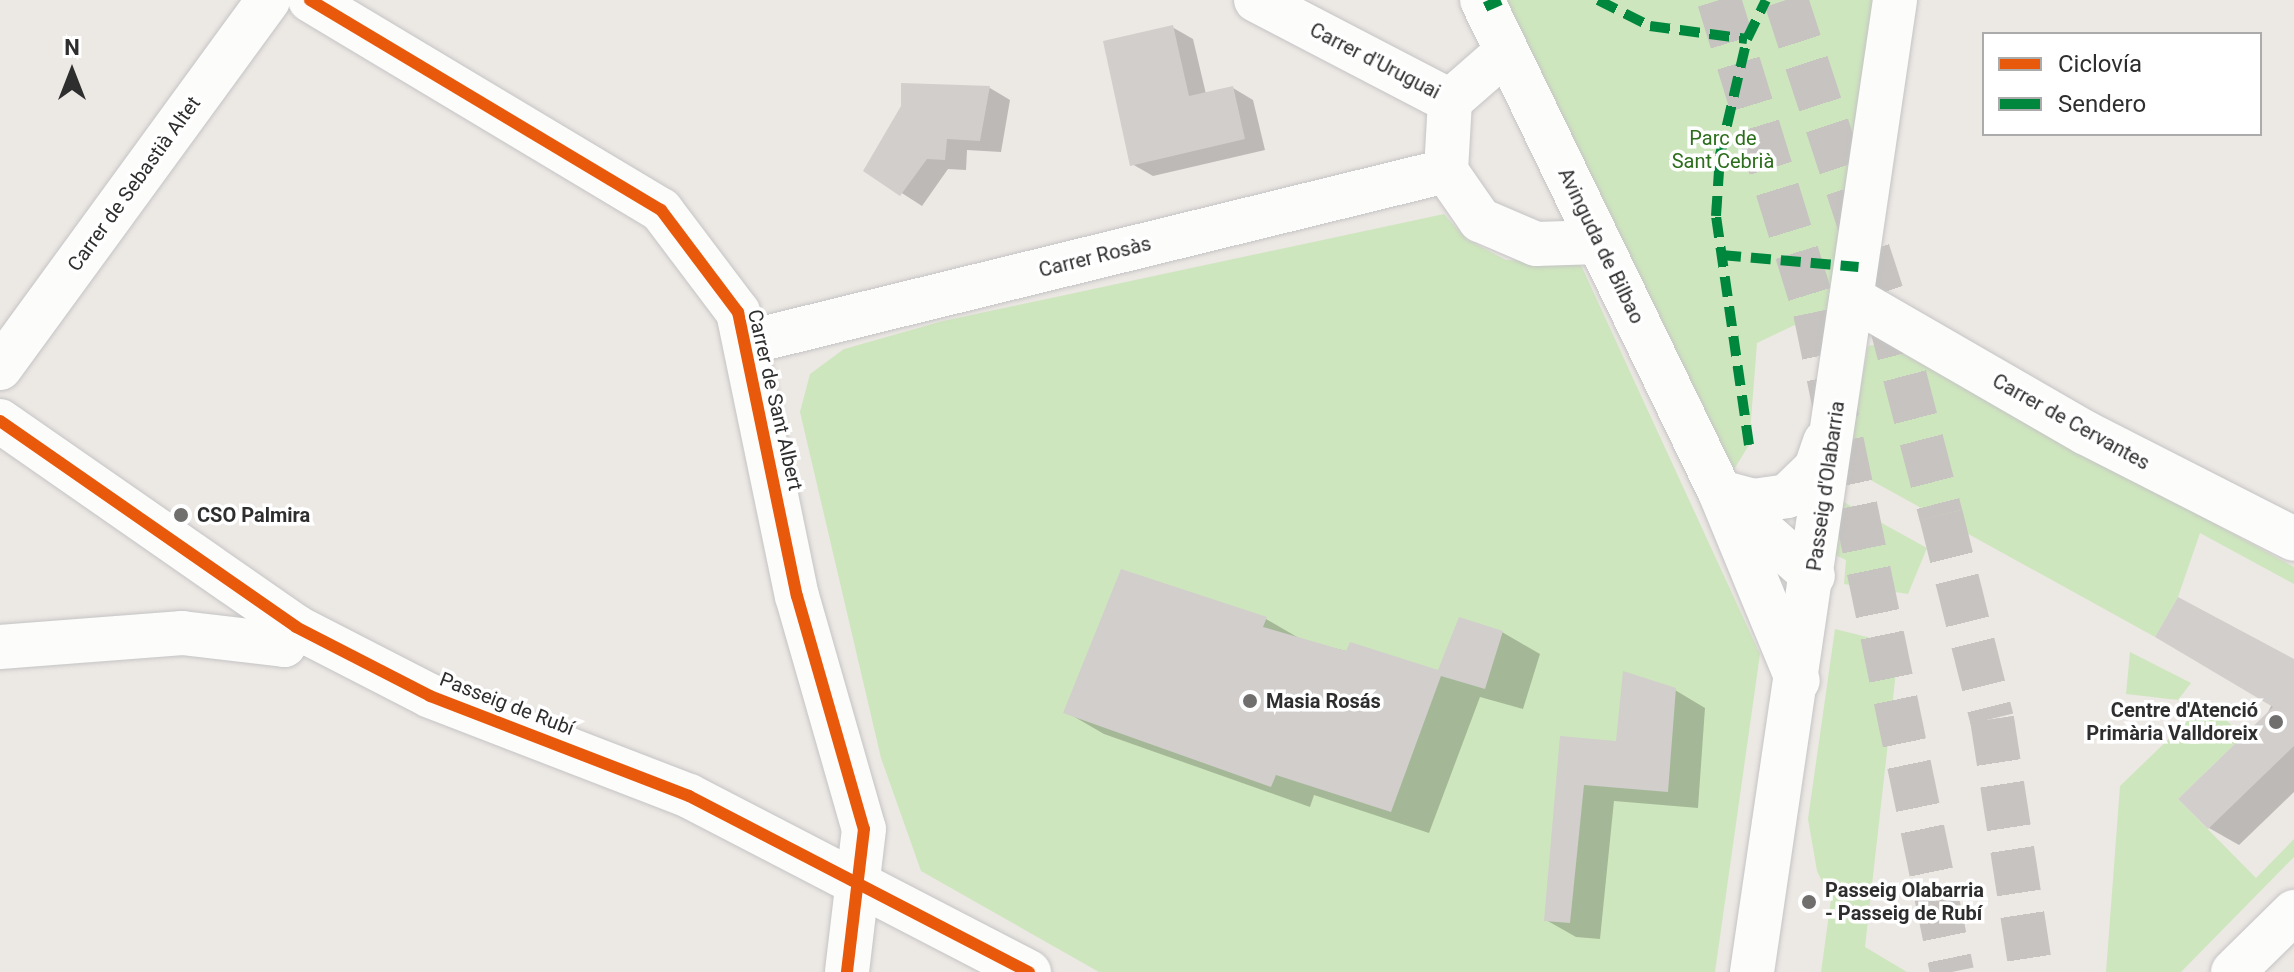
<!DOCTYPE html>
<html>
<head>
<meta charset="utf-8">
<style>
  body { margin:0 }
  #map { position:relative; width:2294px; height:972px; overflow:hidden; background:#ece8e4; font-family:Roboto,sans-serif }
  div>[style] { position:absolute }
  .green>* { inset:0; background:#cee6be }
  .shadow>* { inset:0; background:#0003 }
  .building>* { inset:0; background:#d1cecb }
  .highway-tunnel>* { height:44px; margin-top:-22px; transform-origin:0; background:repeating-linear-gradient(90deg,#c6c3c0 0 44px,transparent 0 66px) }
  .roads { filter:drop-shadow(0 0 2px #c5c4c5) drop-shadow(0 0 2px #c5c4c5) }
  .street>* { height:44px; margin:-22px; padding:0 22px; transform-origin:22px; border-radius:22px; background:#fcfcfb }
  .secondary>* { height:44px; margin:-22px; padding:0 22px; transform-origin:22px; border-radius:22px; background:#fcfcfb }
  .quiet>* { height:10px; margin-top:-5px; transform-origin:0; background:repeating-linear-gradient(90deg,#00873e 0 20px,transparent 0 30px) }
  .cycleway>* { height:12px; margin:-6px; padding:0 6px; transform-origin:6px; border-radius:6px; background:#e8590c }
  .dots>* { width:22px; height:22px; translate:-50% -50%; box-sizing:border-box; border:4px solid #fff; border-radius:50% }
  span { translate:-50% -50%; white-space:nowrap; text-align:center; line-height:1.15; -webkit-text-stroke:7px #fff; paint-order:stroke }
  .street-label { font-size:20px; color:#2e2e2e }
  .park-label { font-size:20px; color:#2c6e1b }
  .poi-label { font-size:20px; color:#2e2e2e; font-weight:700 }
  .left { translate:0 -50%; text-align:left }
  .right { translate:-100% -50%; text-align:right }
  .legend { position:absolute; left:1982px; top:32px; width:280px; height:104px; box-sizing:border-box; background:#fff; border:2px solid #ababab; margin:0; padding:10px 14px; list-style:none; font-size:24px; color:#2e2e2e }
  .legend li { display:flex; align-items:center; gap:16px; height:40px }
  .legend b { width:40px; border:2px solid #ababab }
  .north { position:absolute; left:32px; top:32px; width:80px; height:80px; -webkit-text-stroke:6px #fff; paint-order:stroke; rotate:0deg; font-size:22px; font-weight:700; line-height:32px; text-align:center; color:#2e2e2e }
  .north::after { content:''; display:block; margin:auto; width:28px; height:36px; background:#2e2e2e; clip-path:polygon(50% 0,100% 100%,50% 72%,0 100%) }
</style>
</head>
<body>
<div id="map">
  <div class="green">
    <div style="clip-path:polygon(1483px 0,1895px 0,1852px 298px,1757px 343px,1749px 445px,1720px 492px)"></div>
    <div style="clip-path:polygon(1444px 214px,1466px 239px,1506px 260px,1580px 263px,1760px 654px,1715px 972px,1099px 972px,921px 871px,881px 758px,800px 412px,810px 374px,844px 349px,943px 321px)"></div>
    <div style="clip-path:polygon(1883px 343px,2294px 567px,2294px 584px,2200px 533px,2178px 597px,2155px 637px,1847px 467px,1868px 346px)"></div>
    <div style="clip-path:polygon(1840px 500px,1927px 548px,1908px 594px,1844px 584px,1846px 560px,1835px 555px)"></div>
    <div style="clip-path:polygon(1835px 629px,1899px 645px,1865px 947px,1907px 972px,1821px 972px,1831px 900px,1817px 871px,1808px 819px)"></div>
    <div style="clip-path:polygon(2130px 652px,2191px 683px,2178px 700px,2126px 694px)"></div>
    <div style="clip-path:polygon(2207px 702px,2243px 736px,2178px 799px,2256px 878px,2294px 839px,2294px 857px,2181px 972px,2106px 972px,2120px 786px)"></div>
  </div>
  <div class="shadow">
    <div style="clip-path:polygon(1172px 27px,1193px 39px,1206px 94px,1233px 88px,1253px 100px,1265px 150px,1153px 176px,1132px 164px)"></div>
    <div style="clip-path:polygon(990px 88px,1010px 100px,1001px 152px,967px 150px,966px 170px,948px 169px,922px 206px,866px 170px)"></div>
    <div style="clip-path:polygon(1266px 619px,1304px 641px,1439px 673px,1502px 632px,1540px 654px,1523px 709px,1480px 697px,1429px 833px,1314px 795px,1310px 807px,1104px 734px,1066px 712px)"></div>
    <div style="clip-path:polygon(2294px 661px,2294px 792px,2239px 845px,2209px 828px)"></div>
    <div style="clip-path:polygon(1675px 690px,1705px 708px,1698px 808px,1614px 801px,1600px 939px,1576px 937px,1546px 920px,1562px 738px,1618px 743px)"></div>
  </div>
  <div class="building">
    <div style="clip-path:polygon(1173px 25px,1189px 96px,1233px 86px,1245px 139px,1130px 166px,1103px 41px)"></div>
    <div style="clip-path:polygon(901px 83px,990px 86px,980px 141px,947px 139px,945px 160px,927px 159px,900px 196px,863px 171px,901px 106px)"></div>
    <div style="clip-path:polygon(1121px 569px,1267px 617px,1263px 627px,1346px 651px,1350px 642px,1438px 670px,1459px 617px,1503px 631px,1485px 689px,1441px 676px,1391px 812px,1276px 775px,1271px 787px,1063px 713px)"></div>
    <div style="clip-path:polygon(2178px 597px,2294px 659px,2294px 746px,2208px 829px,2178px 799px,2273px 707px,2155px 637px)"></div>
    <div style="clip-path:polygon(1623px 671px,1676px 688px,1668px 792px,1584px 785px,1570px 923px,1544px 921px,1560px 736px,1616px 741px)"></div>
  </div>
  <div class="highway-tunnel">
    <div style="left:1719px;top:0;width:326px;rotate:72.9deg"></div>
    <div style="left:1815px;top:312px;width:674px;rotate:78.27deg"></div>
    <div style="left:1786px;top:0;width:328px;rotate:71.9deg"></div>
    <div style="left:1888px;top:312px;width:210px;rotate:75.4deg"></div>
    <div style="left:1941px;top:515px;width:210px;rotate:76deg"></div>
    <div style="left:1992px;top:719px;width:256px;rotate:81.2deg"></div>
  </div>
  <div class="roads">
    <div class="street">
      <div style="left:310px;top:0;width:409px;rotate:30.9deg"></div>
      <div style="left:661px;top:210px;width:128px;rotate:53deg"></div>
      <div style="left:738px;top:312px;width:290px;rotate:78.3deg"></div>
      <div style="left:797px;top:596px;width:242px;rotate:74deg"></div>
      <div style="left:864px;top:829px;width:144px;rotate:96.8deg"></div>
      <div style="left:1256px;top:0;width:219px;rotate:27.5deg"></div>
      <div style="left:1506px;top:52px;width:74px;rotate:138.8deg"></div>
      <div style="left:1450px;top:101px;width:70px;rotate:93.3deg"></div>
      <div style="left:1446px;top:171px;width:60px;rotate:55.2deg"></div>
      <div style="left:1480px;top:220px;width:61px;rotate:23.2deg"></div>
      <div style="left:1536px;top:244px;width:63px;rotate:-1.8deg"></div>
      <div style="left:1852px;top:298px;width:270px;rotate:30deg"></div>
      <div style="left:2086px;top:433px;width:233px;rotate:27deg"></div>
      <div style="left:745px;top:343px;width:722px;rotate:-13.79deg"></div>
      <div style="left:0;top:368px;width:455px;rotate:-53.9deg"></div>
      <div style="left:0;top:421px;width:361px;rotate:34.8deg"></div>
      <div style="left:296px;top:627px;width:151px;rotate:27.2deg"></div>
      <div style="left:430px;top:696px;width:278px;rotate:21.1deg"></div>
      <div style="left:689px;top:796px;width:383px;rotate:27.4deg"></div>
      <div style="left:0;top:647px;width:183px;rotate:-4.4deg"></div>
      <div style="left:182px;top:633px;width:103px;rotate:6.7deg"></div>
      <div style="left:284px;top:645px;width:22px;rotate:-56deg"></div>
      <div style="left:2233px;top:972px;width:86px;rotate:-44.5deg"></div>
    </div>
    <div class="secondary">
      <div style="left:1482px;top:0;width:547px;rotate:64.19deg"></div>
      <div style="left:1720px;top:492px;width:204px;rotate:67.6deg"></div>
      <div style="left:1720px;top:492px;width:34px;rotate:15deg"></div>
      <div style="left:1753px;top:501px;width:34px;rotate:-8deg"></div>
      <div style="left:1787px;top:496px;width:40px;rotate:-44deg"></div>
      <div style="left:1816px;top:468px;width:28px;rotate:-71deg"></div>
      <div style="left:1730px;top:502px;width:111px;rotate:41.7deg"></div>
      <div style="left:1752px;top:972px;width:982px;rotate:-81.63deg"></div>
    </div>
  </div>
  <div class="quiet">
    <div style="left:1598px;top:0;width:58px;rotate:26.6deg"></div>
    <div style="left:1650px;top:26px;width:98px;rotate:7.6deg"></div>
    <div style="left:1485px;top:7px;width:17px;rotate:-24deg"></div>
    <div style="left:1721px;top:255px;width:138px;rotate:5deg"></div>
    <div style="left:1749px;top:445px;width:231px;rotate:-98.2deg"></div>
    <div style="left:1716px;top:216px;width:61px;rotate:-86.2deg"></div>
    <div style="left:1720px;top:155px;width:119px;rotate:-76.9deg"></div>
    <div style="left:1747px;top:39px;width:43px;rotate:-64deg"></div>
  </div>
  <div class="cycleway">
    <div style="left:310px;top:0;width:409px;rotate:30.9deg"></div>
    <div style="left:661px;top:210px;width:128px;rotate:53deg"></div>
    <div style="left:738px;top:312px;width:290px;rotate:78.3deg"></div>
    <div style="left:797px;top:596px;width:242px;rotate:74deg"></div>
    <div style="left:864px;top:829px;width:144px;rotate:96.8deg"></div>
    <div style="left:0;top:421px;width:361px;rotate:34.8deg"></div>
    <div style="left:296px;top:627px;width:151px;rotate:27.2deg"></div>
    <div style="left:430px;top:696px;width:278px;rotate:21.1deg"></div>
    <div style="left:689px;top:796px;width:383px;rotate:27.4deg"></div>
  </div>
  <div class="dots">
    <div style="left:181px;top:515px;background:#706f6e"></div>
    <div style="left:1250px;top:701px;background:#706f6e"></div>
    <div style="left:2276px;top:722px;background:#706f6e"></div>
    <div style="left:1809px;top:902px;background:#706f6e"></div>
  </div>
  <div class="street-label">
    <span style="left:1375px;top:61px;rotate:27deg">Carrer d'Uruguai</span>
    <span style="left:134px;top:184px;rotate:-54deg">Carrer de Sebastià Altet</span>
    <span style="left:1601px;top:246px;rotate:64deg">Avinguda de Bilbao</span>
    <span style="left:1095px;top:257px;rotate:-14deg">Carrer Rosàs</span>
    <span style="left:775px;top:400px;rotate:77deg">Carrer de Sant Albert</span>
    <span style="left:2071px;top:422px;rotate:29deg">Carrer de Cervantes</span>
    <span style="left:1826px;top:486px;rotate:-82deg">Passeig d'Olabarria</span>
    <span style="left:507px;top:704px;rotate:21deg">Passeig de Rubí</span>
  </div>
  <div class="park-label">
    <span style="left:1723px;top:150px">Parc de<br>Sant Cebrià</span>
  </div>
  <div class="poi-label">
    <span class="left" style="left:197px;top:515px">CSO Palmira</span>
    <span class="left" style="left:1266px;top:701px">Masia Rosás</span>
    <span class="right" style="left:2258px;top:722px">Centre d'Atenció<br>Primària Valldoreix</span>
    <span class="left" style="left:1825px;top:902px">Passeig Olabarria<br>- Passeig de Rubí</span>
  </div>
  <ul class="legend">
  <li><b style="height:10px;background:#e8590c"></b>Ciclovía</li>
  <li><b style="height:10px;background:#00873e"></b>Sendero</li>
  </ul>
  <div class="north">N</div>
</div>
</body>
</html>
